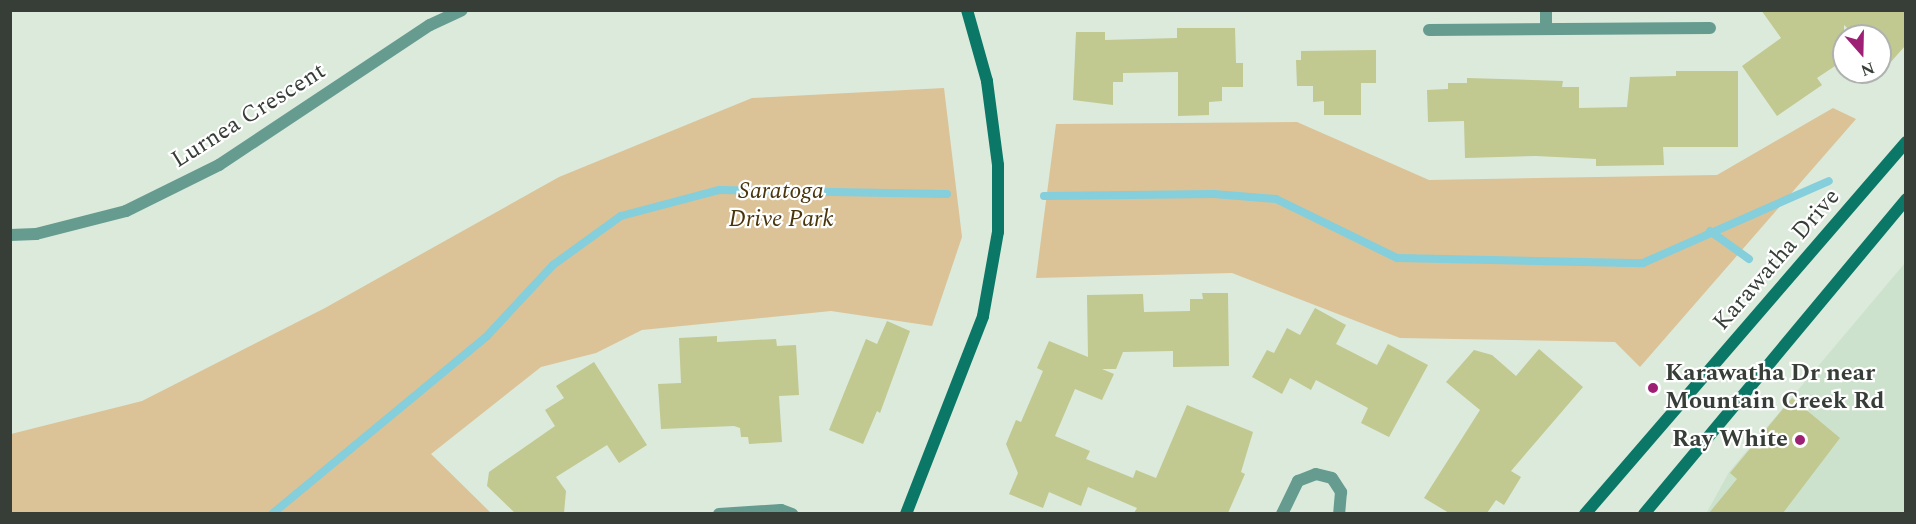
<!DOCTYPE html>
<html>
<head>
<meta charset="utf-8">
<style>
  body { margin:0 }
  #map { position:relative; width:1916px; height:524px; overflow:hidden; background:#dbeadb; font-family:Spectral,serif }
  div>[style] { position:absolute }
  .built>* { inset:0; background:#cde2cd }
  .green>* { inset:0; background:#dbc397 }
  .stream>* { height:8px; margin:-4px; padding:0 4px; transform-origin:4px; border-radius:4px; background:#85cedb }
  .building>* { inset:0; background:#c1c890 }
  .street>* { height:12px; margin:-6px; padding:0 6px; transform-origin:6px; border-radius:6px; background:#669c8f }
  .secondary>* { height:12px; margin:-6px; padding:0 6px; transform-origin:6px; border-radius:6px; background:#0b7766 }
  .dots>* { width:16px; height:16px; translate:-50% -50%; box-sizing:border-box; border:3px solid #fff; border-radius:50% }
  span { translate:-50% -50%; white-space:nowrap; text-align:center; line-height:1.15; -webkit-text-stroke:4.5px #fff; paint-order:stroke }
  .street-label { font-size:24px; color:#373e38 }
  .park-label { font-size:24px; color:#49350b; font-style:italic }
  .poi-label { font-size:24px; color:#373e38; font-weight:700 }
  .left { translate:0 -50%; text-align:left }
  .right { translate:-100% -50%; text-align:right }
  .frame { position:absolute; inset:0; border:12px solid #373e38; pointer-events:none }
  .north { position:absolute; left:1832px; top:24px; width:60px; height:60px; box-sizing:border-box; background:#fff; border:2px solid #afb2af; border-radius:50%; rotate:160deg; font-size:16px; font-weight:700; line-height:24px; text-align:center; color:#373e38 }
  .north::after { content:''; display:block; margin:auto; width:21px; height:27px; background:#9e2075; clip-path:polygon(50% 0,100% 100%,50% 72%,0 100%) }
</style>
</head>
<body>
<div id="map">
  <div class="built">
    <div style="clip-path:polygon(1905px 263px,1905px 513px,1706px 514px,1729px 472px)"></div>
  </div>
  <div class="green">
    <div style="clip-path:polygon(944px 88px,962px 237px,932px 326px,831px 311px,642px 330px,596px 353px,541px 367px,431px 454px,491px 513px,11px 513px,11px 434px,142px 401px,325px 308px,559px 177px,752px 98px)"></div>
    <div style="clip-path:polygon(1833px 108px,1856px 119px,1640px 367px,1615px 342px,1400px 338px,1232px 273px,1036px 278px,1056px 124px,1297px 122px,1429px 180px,1717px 175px)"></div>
  </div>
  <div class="stream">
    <div style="left:1044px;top:196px;width:170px;rotate:-0.7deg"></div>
    <div style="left:1214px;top:194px;width:62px;rotate:4.6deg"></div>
    <div style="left:1276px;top:199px;width:135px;rotate:26deg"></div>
    <div style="left:1397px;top:258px;width:246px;rotate:1.2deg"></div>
    <div style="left:1643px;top:263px;width:203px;rotate:-23.8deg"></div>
    <div style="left:1710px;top:231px;width:48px;rotate:35.7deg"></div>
    <div style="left:272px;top:514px;width:279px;rotate:-39.6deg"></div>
    <div style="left:487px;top:336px;width:97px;rotate:-47.1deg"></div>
    <div style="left:553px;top:265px;width:84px;rotate:-35.8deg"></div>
    <div style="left:621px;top:216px;width:101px;rotate:-14.9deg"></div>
    <div style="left:719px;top:190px;width:228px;rotate:1deg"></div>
  </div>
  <div class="building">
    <div style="clip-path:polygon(1761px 10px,1905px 10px,1905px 46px,1889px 64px,1880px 56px,1880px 36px,1856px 36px,1844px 25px,1844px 60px,1817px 78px,1822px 85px,1777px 116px,1742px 66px,1781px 38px)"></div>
    <div style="clip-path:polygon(1177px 28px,1235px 28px,1236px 63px,1243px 63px,1243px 87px,1222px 87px,1222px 101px,1209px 102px,1209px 115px,1178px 116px,1178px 72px,1123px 73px,1123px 82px,1113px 82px,1113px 105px,1073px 100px,1076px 32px,1105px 32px,1105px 40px,1177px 38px)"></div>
    <div style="clip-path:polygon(1376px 50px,1376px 83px,1361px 83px,1361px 115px,1324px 115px,1324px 101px,1313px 102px,1313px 86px,1297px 86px,1296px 60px,1301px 60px,1301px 51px)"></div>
    <div style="clip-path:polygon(1676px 71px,1738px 71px,1738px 147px,1663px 147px,1664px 165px,1596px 166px,1596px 159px,1536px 156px,1465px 158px,1464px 121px,1428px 122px,1427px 90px,1448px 89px,1448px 83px,1467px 83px,1467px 78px,1563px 81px,1562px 87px,1579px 87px,1579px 108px,1627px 107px,1630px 77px,1676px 76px)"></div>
    <div style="clip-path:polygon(1202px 293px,1228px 293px,1229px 366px,1173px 367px,1173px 351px,1123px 352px,1116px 369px,1102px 369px,1114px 374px,1102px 400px,1075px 389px,1055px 436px,1090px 451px,1086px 459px,1133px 478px,1136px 470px,1156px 478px,1187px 405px,1253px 432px,1241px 472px,1245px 474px,1228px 513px,1134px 513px,1137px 508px,1088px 487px,1081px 506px,1049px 492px,1043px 508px,1009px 494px,1018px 473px,1006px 444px,1016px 420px,1021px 422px,1043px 371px,1037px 368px,1049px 341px,1088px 357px,1087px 295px,1143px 294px,1144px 312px,1190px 311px,1190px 299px,1203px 299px)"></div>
    <div style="clip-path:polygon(1315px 308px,1346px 325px,1336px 344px,1377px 365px,1388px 344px,1428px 365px,1389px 437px,1361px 423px,1368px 408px,1316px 380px,1311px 390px,1290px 378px,1282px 394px,1252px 377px,1267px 350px,1274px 353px,1287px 328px,1300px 335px)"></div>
    <div style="clip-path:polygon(887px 321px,910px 331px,880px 413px,877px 411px,863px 444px,829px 430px,866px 339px,877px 344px)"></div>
    <div style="clip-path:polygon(717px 336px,717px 342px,776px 339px,777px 346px,796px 345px,799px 395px,779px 396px,782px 442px,749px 444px,748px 437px,741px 437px,740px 428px,734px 426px,661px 429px,658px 384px,681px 383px,679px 338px)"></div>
    <div style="clip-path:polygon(1539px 349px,1583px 387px,1511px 471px,1521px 477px,1504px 505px,1496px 500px,1487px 513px,1449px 513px,1424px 498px,1480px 410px,1446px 382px,1474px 350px,1492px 355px,1516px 376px)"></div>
    <div style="clip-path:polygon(594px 362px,647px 445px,619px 463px,607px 445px,556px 477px,566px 491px,564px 513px,515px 513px,487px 486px,489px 472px,555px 426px,545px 410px,564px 398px,556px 386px)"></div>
    <div style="clip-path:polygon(1792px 398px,1840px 438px,1783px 513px,1709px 513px,1737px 479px,1730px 473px)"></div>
  </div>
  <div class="street">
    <div style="left:1546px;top:10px;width:19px;rotate:90deg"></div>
    <div style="left:1429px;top:30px;width:281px;rotate:-0.4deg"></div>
    <div style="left:10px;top:235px;width:26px;rotate:-2deg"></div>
    <div style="left:36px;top:234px;width:93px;rotate:-14.3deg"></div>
    <div style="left:126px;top:211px;width:104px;rotate:-26.3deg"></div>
    <div style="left:219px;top:165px;width:253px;rotate:-33.6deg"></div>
    <div style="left:430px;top:25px;width:35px;rotate:-25deg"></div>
    <div style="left:719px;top:514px;width:62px;rotate:-3.7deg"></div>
    <div style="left:781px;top:510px;width:12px;rotate:20deg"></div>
    <div style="left:1282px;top:514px;width:37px;rotate:-64deg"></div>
    <div style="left:1298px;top:481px;width:19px;rotate:-21deg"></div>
    <div style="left:1316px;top:474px;width:16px;rotate:14deg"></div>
    <div style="left:1332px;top:478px;width:17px;rotate:57deg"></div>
    <div style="left:1341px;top:492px;width:22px;rotate:95deg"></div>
  </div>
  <div class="secondary">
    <div style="left:906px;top:514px;width:212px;rotate:-68.7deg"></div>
    <div style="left:983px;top:316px;width:85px;rotate:-79.9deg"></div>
    <div style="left:998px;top:232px;width:67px;rotate:-90deg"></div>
    <div style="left:998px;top:165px;width:85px;rotate:-97.5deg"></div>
    <div style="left:987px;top:81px;width:74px;rotate:-105.7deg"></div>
    <div style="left:1585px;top:514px;width:491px;rotate:-49.2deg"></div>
    <div style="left:1644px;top:514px;width:410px;rotate:-50.2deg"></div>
  </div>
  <div class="dots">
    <div style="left:1653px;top:388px;background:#9e2075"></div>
    <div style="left:1800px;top:440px;background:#9e2075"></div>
  </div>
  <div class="street-label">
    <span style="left:249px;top:116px;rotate:-32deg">Lurnea Crescent</span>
    <span style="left:1777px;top:260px;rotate:-49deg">Karawatha Drive</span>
  </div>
  <div class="park-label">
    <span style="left:781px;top:206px">Saratoga<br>Drive Park</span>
  </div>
  <div class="poi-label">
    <span class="left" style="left:1665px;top:388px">Karawatha Dr near<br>Mountain Creek Rd</span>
    <span class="right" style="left:1788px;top:440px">Ray White</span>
  </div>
  <div class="frame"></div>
  <div class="north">N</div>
</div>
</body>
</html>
